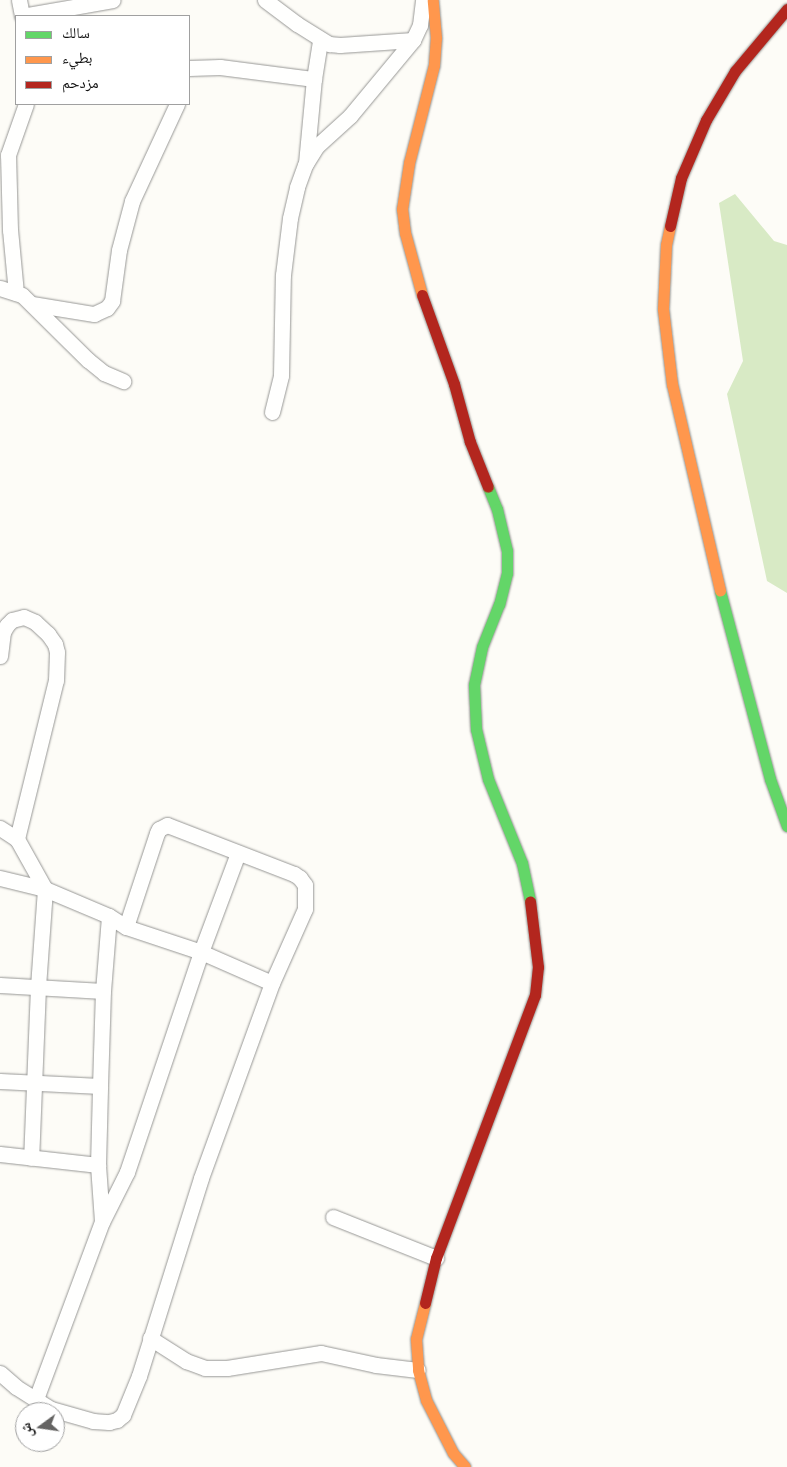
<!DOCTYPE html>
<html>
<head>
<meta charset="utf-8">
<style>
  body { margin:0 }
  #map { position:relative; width:787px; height:1467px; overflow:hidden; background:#fdfcf7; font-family:"Roboto Serif","Noto Naskh Arabic",serif }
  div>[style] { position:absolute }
  .forest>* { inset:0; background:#d8eac5 }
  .roads { filter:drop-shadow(0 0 1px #979795) drop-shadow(0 0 1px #979795) }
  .street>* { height:15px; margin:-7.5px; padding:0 7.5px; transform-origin:7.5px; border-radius:7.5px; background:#fffffe }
  .fast>* { height:11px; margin:-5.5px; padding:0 5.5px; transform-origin:5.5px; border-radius:5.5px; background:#63d668 }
  .slow>* { height:11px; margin:-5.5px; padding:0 5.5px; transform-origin:5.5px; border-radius:5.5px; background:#ff974d }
  .jam>* { height:11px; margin:-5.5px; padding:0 5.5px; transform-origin:5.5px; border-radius:5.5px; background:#b3261e }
  span { translate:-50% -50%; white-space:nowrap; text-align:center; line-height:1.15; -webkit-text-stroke:5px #fff; paint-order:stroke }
  .legend { position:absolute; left:15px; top:15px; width:175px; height:90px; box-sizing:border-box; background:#fff; border:1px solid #a0a0a0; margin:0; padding:6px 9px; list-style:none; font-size:15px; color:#111 }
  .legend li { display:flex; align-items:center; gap:10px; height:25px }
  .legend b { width:25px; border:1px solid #a0a0a0 }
  .north { position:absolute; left:15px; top:1402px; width:50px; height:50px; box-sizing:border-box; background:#fff; border:1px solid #a0a0a0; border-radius:50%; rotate:256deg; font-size:14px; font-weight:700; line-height:20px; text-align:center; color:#111 }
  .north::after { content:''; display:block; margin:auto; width:18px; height:22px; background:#646362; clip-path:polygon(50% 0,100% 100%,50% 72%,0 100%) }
</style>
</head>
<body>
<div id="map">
  <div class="forest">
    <div style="clip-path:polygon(735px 194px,774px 241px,787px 245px,787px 593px,767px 581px,727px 394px,743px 361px,719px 203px)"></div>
  </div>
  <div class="roads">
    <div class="street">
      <div style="left:19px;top:0;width:16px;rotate:79deg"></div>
      <div style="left:265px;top:0;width:40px;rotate:37deg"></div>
      <div style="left:297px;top:24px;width:38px;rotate:32deg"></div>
      <div style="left:329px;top:44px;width:11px;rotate:5deg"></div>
      <div style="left:340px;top:45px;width:73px;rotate:-3.9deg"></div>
      <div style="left:22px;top:16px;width:92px;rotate:-10deg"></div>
      <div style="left:189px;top:68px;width:31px;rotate:-2deg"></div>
      <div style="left:220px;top:67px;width:95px;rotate:7.3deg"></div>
      <div style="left:306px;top:163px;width:84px;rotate:-84.6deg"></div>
      <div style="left:314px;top:79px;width:39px;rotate:-81deg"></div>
      <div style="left:0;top:288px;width:23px;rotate:18deg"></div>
      <div style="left:22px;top:295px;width:93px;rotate:44.6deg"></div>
      <div style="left:88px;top:360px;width:21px;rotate:39deg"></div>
      <div style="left:104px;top:373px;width:21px;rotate:23deg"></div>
      <div style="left:16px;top:293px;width:63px;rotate:-95.4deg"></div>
      <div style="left:10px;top:230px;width:75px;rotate:-91.5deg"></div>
      <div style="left:8px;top:155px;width:54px;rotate:-70.6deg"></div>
      <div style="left:32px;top:304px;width:63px;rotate:9.2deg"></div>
      <div style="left:94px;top:314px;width:14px;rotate:-25deg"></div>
      <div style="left:107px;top:308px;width:9px;rotate:-54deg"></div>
      <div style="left:112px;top:301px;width:51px;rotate:-82.2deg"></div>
      <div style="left:119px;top:250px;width:51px;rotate:-75.1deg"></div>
      <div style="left:132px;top:201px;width:107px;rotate:-65.1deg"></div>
      <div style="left:272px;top:412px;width:38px;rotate:-76deg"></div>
      <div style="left:281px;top:375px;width:100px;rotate:-88.9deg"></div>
      <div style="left:283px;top:275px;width:57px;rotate:-83deg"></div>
      <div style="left:290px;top:218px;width:32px;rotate:-77deg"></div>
      <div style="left:297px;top:187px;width:23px;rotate:-70deg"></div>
      <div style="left:305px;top:165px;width:22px;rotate:-58deg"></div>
      <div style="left:317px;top:146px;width:45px;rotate:-42.3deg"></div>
      <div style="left:350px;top:116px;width:99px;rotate:-50.3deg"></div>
      <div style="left:413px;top:40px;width:17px;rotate:-65deg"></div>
      <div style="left:420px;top:25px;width:25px;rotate:-83deg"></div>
      <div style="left:0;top:656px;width:24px;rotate:-83deg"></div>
      <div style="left:3px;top:632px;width:8px;rotate:-60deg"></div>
      <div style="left:7px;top:625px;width:7px;rotate:-45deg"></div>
      <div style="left:12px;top:620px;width:12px;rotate:-14deg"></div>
      <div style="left:24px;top:617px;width:12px;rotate:24deg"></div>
      <div style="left:35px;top:622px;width:18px;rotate:43deg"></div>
      <div style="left:48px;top:634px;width:12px;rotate:55deg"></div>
      <div style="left:55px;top:644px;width:8px;rotate:76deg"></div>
      <div style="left:57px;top:652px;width:28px;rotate:92deg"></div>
      <div style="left:56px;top:680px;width:164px;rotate:103.8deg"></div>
      <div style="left:0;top:828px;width:20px;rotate:33deg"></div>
      <div style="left:17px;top:839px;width:57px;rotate:60.8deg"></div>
      <div style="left:45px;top:889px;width:98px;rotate:94.1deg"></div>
      <div style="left:38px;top:987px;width:171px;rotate:92.3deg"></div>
      <div style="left:0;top:878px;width:46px;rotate:13.7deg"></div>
      <div style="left:45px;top:889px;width:69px;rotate:22.9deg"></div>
      <div style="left:109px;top:916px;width:20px;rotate:33deg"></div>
      <div style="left:126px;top:927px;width:79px;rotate:18.4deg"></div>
      <div style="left:201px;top:952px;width:77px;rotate:23.6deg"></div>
      <div style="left:0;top:985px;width:103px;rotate:3.3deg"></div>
      <div style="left:0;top:1081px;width:100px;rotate:2.9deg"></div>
      <div style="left:0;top:1154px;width:99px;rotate:6.4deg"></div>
      <div style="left:333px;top:1217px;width:111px;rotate:21.7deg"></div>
      <div style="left:102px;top:1221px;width:56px;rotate:-94.1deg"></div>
      <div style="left:98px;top:1165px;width:79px;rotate:-88.5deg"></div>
      <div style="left:100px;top:1086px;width:95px;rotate:-88.2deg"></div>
      <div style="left:103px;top:991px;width:75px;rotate:-85.4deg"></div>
      <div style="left:150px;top:1338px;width:43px;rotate:32.6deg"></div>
      <div style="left:186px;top:1361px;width:20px;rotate:20deg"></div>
      <div style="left:205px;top:1368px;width:22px"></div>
      <div style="left:227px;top:1368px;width:95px;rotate:-9.1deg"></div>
      <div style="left:321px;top:1353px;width:56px;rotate:12.3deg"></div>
      <div style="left:376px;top:1365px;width:42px;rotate:6.8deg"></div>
      <div style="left:0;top:1373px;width:21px;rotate:41deg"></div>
      <div style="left:16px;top:1387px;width:41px;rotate:32.2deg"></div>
      <div style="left:51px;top:1409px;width:44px;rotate:15.9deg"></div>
      <div style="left:93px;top:1421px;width:16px;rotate:4deg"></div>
      <div style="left:109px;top:1422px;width:8px;rotate:-14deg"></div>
      <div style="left:117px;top:1420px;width:8px;rotate:-40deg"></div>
      <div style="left:123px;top:1415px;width:42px;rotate:-67.7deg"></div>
      <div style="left:139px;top:1376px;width:207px;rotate:-72.6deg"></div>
      <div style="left:201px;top:1178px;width:208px;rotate:-70deg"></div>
      <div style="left:272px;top:983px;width:81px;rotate:-66deg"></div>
      <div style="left:305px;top:909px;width:24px;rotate:-90deg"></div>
      <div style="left:305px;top:885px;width:9px;rotate:-126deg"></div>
      <div style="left:300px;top:878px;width:7px;rotate:-146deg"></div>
      <div style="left:294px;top:874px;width:136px;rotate:-158.9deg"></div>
      <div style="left:167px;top:825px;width:9px;rotate:153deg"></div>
      <div style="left:159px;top:829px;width:4px;rotate:117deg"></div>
      <div style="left:157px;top:833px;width:99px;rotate:108.3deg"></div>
      <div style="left:36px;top:1399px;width:189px;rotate:-69.6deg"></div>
      <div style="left:102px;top:1222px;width:56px;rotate:-63.4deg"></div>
      <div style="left:127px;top:1172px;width:232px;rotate:-71.4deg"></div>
      <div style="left:201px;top:952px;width:106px;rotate:-69.5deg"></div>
    </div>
    <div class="fast">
      <div style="left:488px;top:487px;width:24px;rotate:68deg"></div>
      <div style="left:497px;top:509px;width:43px;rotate:76.6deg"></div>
      <div style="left:507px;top:551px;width:22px;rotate:90deg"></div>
      <div style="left:507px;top:573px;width:32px;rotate:104deg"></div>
      <div style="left:499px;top:604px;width:46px;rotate:111.6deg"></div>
      <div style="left:482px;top:647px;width:39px;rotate:102deg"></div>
      <div style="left:474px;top:685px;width:44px;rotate:87.4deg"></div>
      <div style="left:476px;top:729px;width:51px;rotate:76.5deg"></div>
      <div style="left:488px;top:779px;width:91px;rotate:68deg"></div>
      <div style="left:522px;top:863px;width:39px;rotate:78deg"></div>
      <div style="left:720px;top:591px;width:195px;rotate:75.1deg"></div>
      <div style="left:770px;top:779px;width:50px;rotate:70.1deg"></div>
    </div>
    <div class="slow">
      <div style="left:670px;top:226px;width:19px;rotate:102deg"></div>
      <div style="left:666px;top:245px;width:64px;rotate:92.7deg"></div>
      <div style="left:663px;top:309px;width:76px;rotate:83.2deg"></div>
      <div style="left:672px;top:384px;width:212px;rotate:76.9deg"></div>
      <div style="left:422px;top:295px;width:64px;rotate:-105.3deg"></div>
      <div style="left:405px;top:233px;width:24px;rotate:-97deg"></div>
      <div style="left:402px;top:209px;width:47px;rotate:-81.3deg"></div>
      <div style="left:409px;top:163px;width:101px;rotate:-75.7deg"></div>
      <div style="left:434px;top:65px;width:27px;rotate:-86deg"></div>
      <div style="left:436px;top:38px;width:38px;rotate:-95deg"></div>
      <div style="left:425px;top:1303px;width:37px;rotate:104deg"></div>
      <div style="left:416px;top:1339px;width:31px;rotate:86deg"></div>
      <div style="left:418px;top:1370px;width:31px;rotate:75deg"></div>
      <div style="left:426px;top:1400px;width:59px;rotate:63deg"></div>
      <div style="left:453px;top:1453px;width:18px;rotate:49deg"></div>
    </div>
    <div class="jam">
      <div style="left:670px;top:226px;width:49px;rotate:-77.1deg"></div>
      <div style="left:681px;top:178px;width:63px;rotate:-66.7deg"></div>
      <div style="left:706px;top:120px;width:57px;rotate:-59.4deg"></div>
      <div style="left:735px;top:71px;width:81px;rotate:-50deg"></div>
      <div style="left:422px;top:295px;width:95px;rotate:70.2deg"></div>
      <div style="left:454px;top:384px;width:60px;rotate:74.6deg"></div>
      <div style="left:470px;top:442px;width:48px;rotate:68.2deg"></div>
      <div style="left:425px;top:1303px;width:46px;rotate:-76.3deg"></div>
      <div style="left:436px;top:1258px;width:281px;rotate:-69.4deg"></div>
      <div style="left:535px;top:995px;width:28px;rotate:-84deg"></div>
      <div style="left:538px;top:967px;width:66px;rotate:-96.9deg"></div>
    </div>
  </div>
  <ul class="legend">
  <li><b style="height:6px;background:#63d668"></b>سالك</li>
  <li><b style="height:6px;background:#ff974d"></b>بطيء</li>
  <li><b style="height:6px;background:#b3261e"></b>مزدحم</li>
  </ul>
  <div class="north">ش</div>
</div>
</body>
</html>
